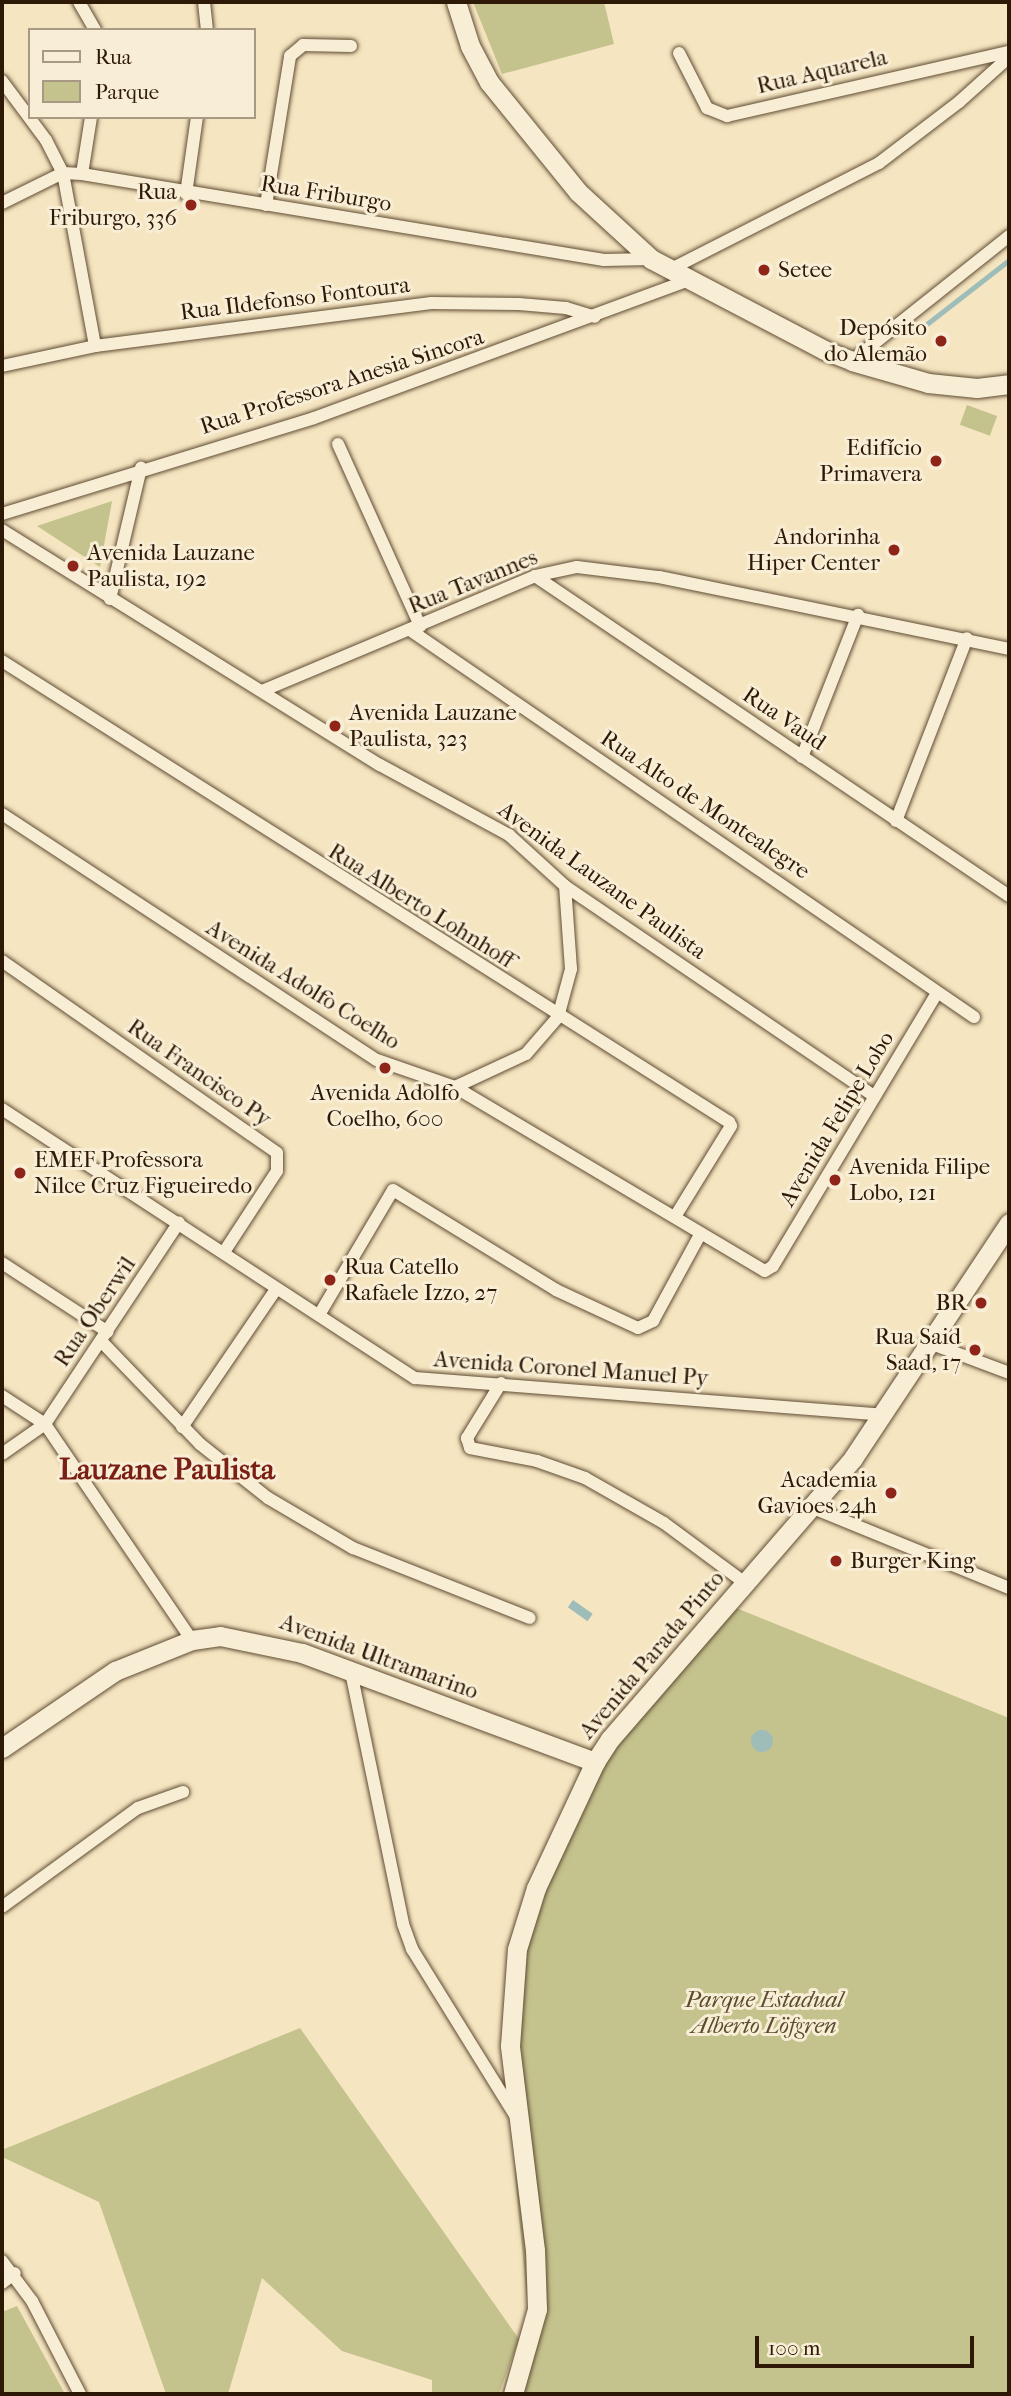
<!DOCTYPE html>
<html>
<head>
<meta charset="utf-8">
<style>
  body { margin:0 }
  #map { position:relative; width:1011px; height:2396px; overflow:hidden; background:#f5e5c0; font-family:"IM FELL French Canon",serif }
  div>[style] { position:absolute }
  .green>* { inset:0; background:#c4c28d; transform-origin:0 0 }
  .water>* { inset:0; background:#9ebdb9; transform-origin:0 0 }
  .round { border-radius:50% }
  .stream>* { height:4.5px; margin:-2.25px; padding:0 2.25px; transform-origin:2.25px; border-radius:2.25px; background:#9ebdb9 }
  .roads { filter:drop-shadow(0 0 2px #604c34) drop-shadow(0 0 2px #604c34) }
  .street>* { height:12px; margin:-6px; padding:0 6px; transform-origin:6px; border-radius:6px; background:#f8eed6 }
  .secondary>* { height:19px; margin:-9.5px; padding:0 9.5px; transform-origin:9.5px; border-radius:9.5px; background:#f8eed6 }
  .dots>* { width:19px; height:19px; translate:-50% -50%; box-sizing:border-box; border:4px solid #f8eed6; border-radius:50% }
  span { translate:-50% -50%; white-space:nowrap; text-align:center; line-height:1.15; -webkit-text-stroke:6px #f8eed6; paint-order:stroke }
  .street-label { font-size:23px; color:#2e1906 }
  .poi-label { font-size:23px; color:#2e1906 }
  .right { translate:-100% -50%; text-align:right }
  .left { translate:0 -50%; text-align:left }
  .park-label { font-size:23px; color:#5b4c2e; font-style:italic }
  .district-label { font-size:30px; color:#7a1f14; font-weight:700 }
  .frame { position:absolute; inset:0; border:4px solid #2e1906; pointer-events:none }
  .legend { position:absolute; left:28px; top:28px; width:228px; height:91px; box-sizing:border-box; background:#f8eed6; border:2px solid #a79983; margin:0; padding:9px 12px; list-style:none; font-size:21px; color:#2e1906 }
  .legend li { display:flex; align-items:center; gap:14px; height:35px }
  .legend b { width:35px; border:2px solid #a79983 }
  .scale { position:absolute; left:755px; top:2336px; width:219px; height:32px; box-sizing:border-box; border:4px solid #2e1906; border-top:0; padding-left:9px; font-size:21px; line-height:24px; white-space:nowrap; color:#2e1906; -webkit-text-stroke:5px #f8eed6; paint-order:stroke }
</style>
</head>
<body>
<div id="map">
  <div class="green">
    <div style="clip-path:polygon(473px 2px,604px 2px,614px 44px,502px 74px)"></div>
    <div style="left:967px;top:405px;width:32px;height:21px;rotate:20deg"></div>
    <div style="clip-path:polygon(112px 501px,100px 567px,37px 526px)"></div>
    <div style="clip-path:polygon(731px 1606px,1009px 1718px,1009px 2394px,517px 2394px,531px 2341px,515px 2175px,512px 2016px,531px 1927px,555px 1864px,603px 1763px,631px 1723px)"></div>
    <div style="clip-path:polygon(300px 2028px,519px 2339px,499px 2394px,432px 2394px,432px 2380px,342px 2351px,262px 2278px,228px 2394px,166px 2394px,99px 2202px,2px 2157px,2px 2150px)"></div>
    <div style="clip-path:polygon(17px 2306px,65px 2394px,2px 2394px,2px 2312px)"></div>
  </div>
  <div class="water">
    <div style="left:573px;top:1600px;width:24px;height:9px;rotate:35deg"></div>
    <div class="round" style="left:751px;top:1730px;width:22px;height:22px"></div>
  </div>
  <div class="stream">
    <div style="left:923px;top:327px;width:109px;rotate:-37.9deg"></div>
  </div>
  <div class="roads">
    <div class="street">
      <div style="left:79px;top:2px;width:32px;rotate:60deg"></div>
      <div style="left:204px;top:2px;width:28px;rotate:84deg"></div>
      <div style="left:679px;top:53px;width:62px;rotate:63deg"></div>
      <div style="left:707px;top:108px;width:22px;rotate:22deg"></div>
      <div style="left:727px;top:116px;width:289px;rotate:-12.8deg"></div>
      <div style="left:2px;top:81px;width:74px;rotate:53.3deg"></div>
      <div style="left:46px;top:140px;width:37px;rotate:63deg"></div>
      <div style="left:63px;top:173px;width:176px;rotate:79.5deg"></div>
      <div style="left:82px;top:174px;width:58px;rotate:-81deg"></div>
      <div style="left:186px;top:194px;width:78px;rotate:-81.9deg"></div>
      <div style="left:2px;top:203px;width:68px;rotate:-26.2deg"></div>
      <div style="left:63px;top:173px;width:19px;rotate:3deg"></div>
      <div style="left:82px;top:174px;width:529px;rotate:9.36deg"></div>
      <div style="left:604px;top:260px;width:47px;rotate:-1.2deg"></div>
      <div style="left:266px;top:205px;width:151px;rotate:-80.8deg"></div>
      <div style="left:290px;top:56px;width:17px;rotate:-40deg"></div>
      <div style="left:303px;top:45px;width:48px;rotate:1.2deg"></div>
      <div style="left:671px;top:269px;width:233px;rotate:-27deg"></div>
      <div style="left:879px;top:163px;width:101px;rotate:-37.3deg"></div>
      <div style="left:959px;top:102px;width:67px;rotate:-42deg"></div>
      <div style="left:852px;top:361px;width:201px;rotate:-38.5deg"></div>
      <div style="left:2px;top:366px;width:95px;rotate:-12.1deg"></div>
      <div style="left:95px;top:346px;width:339px;rotate:-7.3deg"></div>
      <div style="left:431px;top:303px;width:88px;rotate:0.7deg"></div>
      <div style="left:519px;top:304px;width:47px;rotate:4.9deg"></div>
      <div style="left:566px;top:308px;width:30px;rotate:17deg"></div>
      <div style="left:338px;top:444px;width:200px;rotate:65.7deg"></div>
      <div style="left:2px;top:514px;width:326px;rotate:-17.1deg"></div>
      <div style="left:314px;top:418px;width:402px;rotate:-20.2deg"></div>
      <div style="left:2px;top:530px;width:445px;rotate:31.9deg"></div>
      <div style="left:380px;top:765px;width:147px;rotate:28.5deg"></div>
      <div style="left:509px;top:835px;width:76px;rotate:42.3deg"></div>
      <div style="left:565px;top:886px;width:374px;rotate:34.2deg"></div>
      <div style="left:535px;top:576px;width:572px;rotate:34.02deg"></div>
      <div style="left:110px;top:599px;width:135px;rotate:-76.7deg"></div>
      <div style="left:410px;top:630px;width:684px;rotate:34.46deg"></div>
      <div style="left:2px;top:661px;width:861px;rotate:32.38deg"></div>
      <div style="left:729px;top:1122px;width:4px;rotate:63deg"></div>
      <div style="left:731px;top:1126px;width:105px;rotate:121.7deg"></div>
      <div style="left:262px;top:691px;width:296px;rotate:-22.8deg"></div>
      <div style="left:535px;top:576px;width:43px;rotate:-12.1deg"></div>
      <div style="left:577px;top:567px;width:83px;rotate:7deg"></div>
      <div style="left:659px;top:577px;width:357px;rotate:11.6deg"></div>
      <div style="left:802px;top:757px;width:153px;rotate:-68.5deg"></div>
      <div style="left:2px;top:814px;width:448px;rotate:33.3deg"></div>
      <div style="left:377px;top:1060px;width:83px;rotate:19.1deg"></div>
      <div style="left:455px;top:1087px;width:360px;rotate:30.7deg"></div>
      <div style="left:765px;top:1271px;width:9px;rotate:-32deg"></div>
      <div style="left:773px;top:1266px;width:318px;rotate:-59deg"></div>
      <div style="left:896px;top:821px;width:196px;rotate:-68.8deg"></div>
      <div style="left:2px;top:961px;width:335px;rotate:34.9deg"></div>
      <div style="left:277px;top:1153px;width:18px;rotate:90deg"></div>
      <div style="left:277px;top:1171px;width:97px;rotate:123.2deg"></div>
      <div style="left:455px;top:1087px;width:78px;rotate:-24.9deg"></div>
      <div style="left:526px;top:1054px;width:49px;rotate:-49.1deg"></div>
      <div style="left:558px;top:1017px;width:50px;rotate:-74.8deg"></div>
      <div style="left:571px;top:969px;width:83px;rotate:-94.1deg"></div>
      <div style="left:2px;top:1109px;width:493px;rotate:33.1deg"></div>
      <div style="left:415px;top:1378px;width:466px;rotate:4.5deg"></div>
      <div style="left:2px;top:1263px;width:126px;rotate:33.1deg"></div>
      <div style="left:319px;top:1315px;width:145px;rotate:-59.4deg"></div>
      <div style="left:393px;top:1190px;width:191px;rotate:31.5deg"></div>
      <div style="left:556px;top:1290px;width:90px;rotate:24.9deg"></div>
      <div style="left:638px;top:1328px;width:17px;rotate:-25deg"></div>
      <div style="left:653px;top:1321px;width:100px;rotate:-61.4deg"></div>
      <div style="left:101px;top:1341px;width:143px;rotate:46.1deg"></div>
      <div style="left:200px;top:1444px;width:87px;rotate:38.5deg"></div>
      <div style="left:268px;top:1498px;width:99px;rotate:30.5deg"></div>
      <div style="left:353px;top:1548px;width:190px;rotate:21.6deg"></div>
      <div style="left:932px;top:1344px;width:82px;rotate:20.6deg"></div>
      <div style="left:501px;top:1383px;width:65px;rotate:121.7deg"></div>
      <div style="left:467px;top:1438px;width:10px;rotate:73deg"></div>
      <div style="left:470px;top:1448px;width:68px;rotate:11deg"></div>
      <div style="left:537px;top:1461px;width:51px;rotate:19.5deg"></div>
      <div style="left:585px;top:1478px;width:91px;rotate:29.7deg"></div>
      <div style="left:664px;top:1523px;width:101px;rotate:36.5deg"></div>
      <div style="left:2px;top:1396px;width:51px;rotate:33.1deg"></div>
      <div style="left:45px;top:1424px;width:261px;rotate:55.8deg"></div>
      <div style="left:182px;top:1427px;width:167px;rotate:-55.7deg"></div>
      <div style="left:2px;top:1454px;width:52px;rotate:-34.9deg"></div>
      <div style="left:45px;top:1424px;width:242px;rotate:-56.4deg"></div>
      <div style="left:813px;top:1508px;width:212px;rotate:22.2deg"></div>
      <div style="left:351px;top:1672px;width:257px;rotate:78.3deg"></div>
      <div style="left:403px;top:1924px;width:27px;rotate:70deg"></div>
      <div style="left:412px;top:1949px;width:195px;rotate:58.2deg"></div>
      <div style="left:2px;top:1907px;width:168px;rotate:-36.1deg"></div>
      <div style="left:138px;top:1808px;width:48px;rotate:-19.6deg"></div>
      <div style="left:2px;top:2261px;width:50px;rotate:53.1deg"></div>
      <div style="left:32px;top:2301px;width:105px;rotate:62.7deg"></div>
      <div style="left:2px;top:2283px;width:16px;rotate:-38deg"></div>
    </div>
    <div class="secondary">
      <div style="left:456px;top:2px;width:46px;rotate:72.3deg"></div>
      <div style="left:470px;top:46px;width:41px;rotate:62.2deg"></div>
      <div style="left:489px;top:82px;width:141px;rotate:51deg"></div>
      <div style="left:578px;top:192px;width:99px;rotate:42.5deg"></div>
      <div style="left:651px;top:259px;width:195px;rotate:27.7deg"></div>
      <div style="left:824px;top:350px;width:30px;rotate:21deg"></div>
      <div style="left:852px;top:361px;width:79px;rotate:16.1deg"></div>
      <div style="left:928px;top:383px;width:49px;rotate:5.8deg"></div>
      <div style="left:977px;top:388px;width:32px;rotate:-7deg"></div>
      <div style="left:2px;top:1748px;width:137px;rotate:-34.3deg"></div>
      <div style="left:115px;top:1671px;width:83px;rotate:-21.9deg"></div>
      <div style="left:192px;top:1640px;width:28px;rotate:-8deg"></div>
      <div style="left:220px;top:1636px;width:84px;rotate:11.7deg"></div>
      <div style="left:302px;top:1653px;width:313px;rotate:20.4deg"></div>
      <div style="left:513px;top:2394px;width:88px;rotate:-74.2deg"></div>
      <div style="left:537px;top:2309px;width:59px;rotate:-91.9deg"></div>
      <div style="left:535px;top:2250px;width:206px;rotate:-97deg"></div>
      <div style="left:510px;top:2046px;width:97px;rotate:-85.9deg"></div>
      <div style="left:517px;top:1949px;width:64px;rotate:-72.7deg"></div>
      <div style="left:536px;top:1888px;width:139px;rotate:-64.9deg"></div>
      <div style="left:595px;top:1762px;width:27px;rotate:-57deg"></div>
      <div style="left:610px;top:1739px;width:371px;rotate:-49.1deg"></div>
      <div style="left:853px;top:1458px;width:282px;rotate:-56.4deg"></div>
    </div>
  </div>
  <div class="dots">
    <div style="left:191px;top:205px;background:#8f2418"></div>
    <div style="left:764px;top:270px;background:#8f2418"></div>
    <div style="left:941px;top:341px;background:#8f2418"></div>
    <div style="left:936px;top:461px;background:#8f2418"></div>
    <div style="left:894px;top:550px;background:#8f2418"></div>
    <div style="left:73px;top:566px;background:#8f2418"></div>
    <div style="left:335px;top:726px;background:#8f2418"></div>
    <div style="left:385px;top:1068px;background:#8f2418"></div>
    <div style="left:20px;top:1173px;background:#8f2418"></div>
    <div style="left:835px;top:1180px;background:#8f2418"></div>
    <div style="left:330px;top:1280px;background:#8f2418"></div>
    <div style="left:981px;top:1303px;background:#8f2418"></div>
    <div style="left:975px;top:1350px;background:#8f2418"></div>
    <div style="left:891px;top:1493px;background:#8f2418"></div>
    <div style="left:836px;top:1561px;background:#8f2418"></div>
  </div>
  <div class="street-label">
    <span style="left:822px;top:72px;rotate:-13deg">Rua Aquarela</span>
    <span style="left:326px;top:194px;rotate:9deg">Rua Friburgo</span>
    <span style="left:295px;top:299px;rotate:-7deg">Rua Ildefonso Fontoura</span>
    <span style="left:342px;top:382px;rotate:-18deg">Rua Professora Anesia Sincora</span>
    <span style="left:473px;top:582px;rotate:-22deg">Rua Tavannes</span>
    <span style="left:784px;top:719px;rotate:34deg">Rua Vaud</span>
    <span style="left:705px;top:805px;rotate:34deg">Rua Alto de Montealegre</span>
    <span style="left:602px;top:881px;rotate:36deg">Avenida Lauzane Paulista</span>
    <span style="left:421px;top:906px;rotate:32deg">Rua Alberto Lohnhoff</span>
    <span style="left:303px;top:985px;rotate:32deg">Avenida Adolfo Coelho</span>
    <span style="left:199px;top:1073px;rotate:35deg">Rua Francisco Py</span>
    <span style="left:837px;top:1119px;rotate:-59deg">Avenida Felipe Lobo</span>
    <span style="left:95px;top:1312px;rotate:-56deg">Rua Oberwil</span>
    <span style="left:571px;top:1369px;rotate:4deg">Avenida Coronel Manuel Py</span>
    <span style="left:652px;top:1655px;rotate:-50deg">Avenida Parada Pinto</span>
    <span style="left:379px;top:1657px;rotate:20deg">Avenida Ultramarino</span>
  </div>
  <div class="poi-label">
    <span class="right" style="left:177px;top:205px">Rua<br>Friburgo, 336</span>
    <span class="left" style="left:778px;top:270px">Setee</span>
    <span class="right" style="left:927px;top:341px">Depósito<br>do Alemão</span>
    <span class="right" style="left:922px;top:461px">Edifício<br>Primavera</span>
    <span class="right" style="left:880px;top:550px">Andorinha<br>Hiper Center</span>
    <span class="left" style="left:87px;top:566px">Avenida Lauzane<br>Paulista, 192</span>
    <span class="left" style="left:349px;top:726px">Avenida Lauzane<br>Paulista, 323</span>
    <span style="left:385px;top:1106px">Avenida Adolfo<br>Coelho, 600</span>
    <span class="left" style="left:34px;top:1173px">EMEF Professora<br>Nilce Cruz Figueiredo</span>
    <span class="left" style="left:849px;top:1180px">Avenida Filipe<br>Lobo, 121</span>
    <span class="left" style="left:344px;top:1280px">Rua Catello<br>Rafaele Izzo, 27</span>
    <span class="right" style="left:967px;top:1303px">BR</span>
    <span class="right" style="left:961px;top:1350px">Rua Said<br>Saad, 17</span>
    <span class="right" style="left:877px;top:1493px">Academia<br>Gavioes 24h</span>
    <span class="left" style="left:850px;top:1561px">Burger King</span>
  </div>
  <div class="park-label">
    <span style="left:764px;top:2013px">Parque Estadual<br>Alberto Löfgren</span>
  </div>
  <div class="district-label">
    <span style="left:167px;top:1470px">Lauzane Paulista</span>
  </div>
  <div class="frame"></div>
  <ul class="legend">
  <li><b style="height:9px;background:#f8eed6"></b>Rua</li>
  <li><b style="height:19px;background:#c4c28d"></b>Parque</li>
  </ul>
  <div class="scale">100 m</div>
</div>
</body>
</html>
